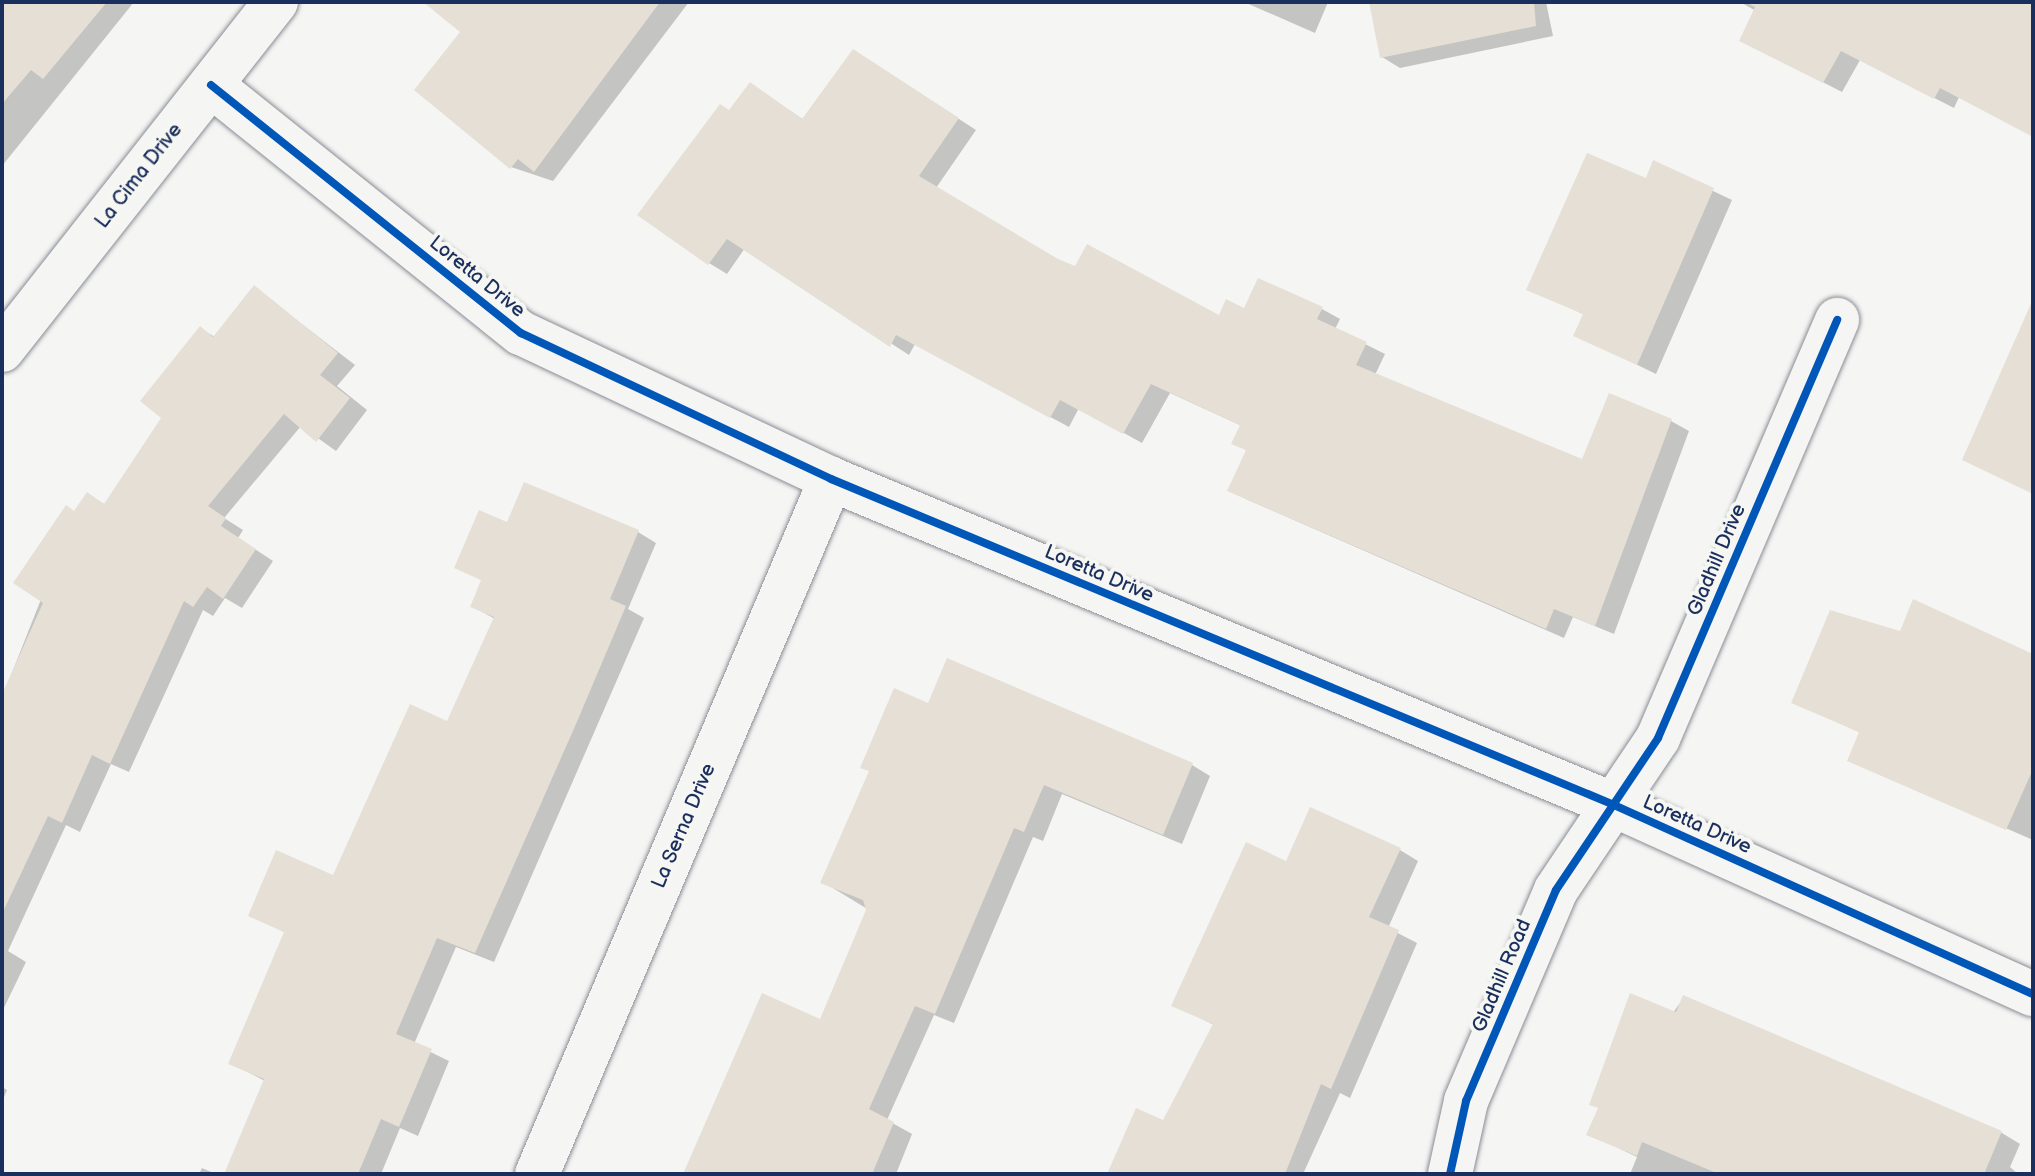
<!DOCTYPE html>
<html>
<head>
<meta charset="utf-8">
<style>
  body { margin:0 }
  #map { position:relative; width:2035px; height:1176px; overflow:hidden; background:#f5f5f3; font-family:"Balsamiq Sans",sans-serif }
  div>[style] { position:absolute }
  .shadow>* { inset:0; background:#0003 }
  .building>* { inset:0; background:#e6dfd6 }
  .roads { filter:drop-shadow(0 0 2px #898d95) drop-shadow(0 0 2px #898d95) }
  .minor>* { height:44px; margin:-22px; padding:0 22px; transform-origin:22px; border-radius:22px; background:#f5f5f3 }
  .cycleway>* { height:8px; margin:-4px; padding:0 4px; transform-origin:4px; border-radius:4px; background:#0057b8 }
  span { translate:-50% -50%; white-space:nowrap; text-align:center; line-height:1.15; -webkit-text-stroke:8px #f6f6f2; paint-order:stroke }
  .street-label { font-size:20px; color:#1b2f5e }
  .frame { position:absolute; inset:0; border:4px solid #1b2f5e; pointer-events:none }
</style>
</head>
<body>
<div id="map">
  <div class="shadow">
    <div style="clip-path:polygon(2px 2px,134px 2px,2px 166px)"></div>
    <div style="clip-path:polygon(460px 2px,689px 2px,553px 181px,511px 167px,462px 32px)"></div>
    <div style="clip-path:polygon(1244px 2px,1328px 2px,1315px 33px)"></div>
    <div style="clip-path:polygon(1371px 2px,1546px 2px,1553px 36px,1400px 68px,1382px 57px)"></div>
    <div style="clip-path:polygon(1740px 2px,2033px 2px,2033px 136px,1959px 97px,1954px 108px,1860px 60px,1842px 92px,1760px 50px,1756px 11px)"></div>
    <div style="clip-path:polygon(871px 62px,976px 130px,936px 188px,1060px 262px,1220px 317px,1322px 309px,1340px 319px,1335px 329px,1385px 354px,1375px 375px,1583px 462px,1671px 421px,1689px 431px,1614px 634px,1573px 617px,1564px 638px,1248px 500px,1230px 490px,1248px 451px,1234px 443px,1242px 426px,1170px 393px,1142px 443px,1079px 408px,1069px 427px,915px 344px,909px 355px,745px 248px,727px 274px,709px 263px,730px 112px,750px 84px,804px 120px)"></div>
    <div style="clip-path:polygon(1654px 163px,1732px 200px,1656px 374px,1576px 335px,1585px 315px,1529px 289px,1647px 180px)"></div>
    <div style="clip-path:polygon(255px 288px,355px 365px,337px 386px,367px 410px,336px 451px,301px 426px,224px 518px,243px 530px,238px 538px,273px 561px,242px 608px,225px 598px,213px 616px,203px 610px,129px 772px,111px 764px,80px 832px,66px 825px,8px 951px,26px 962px,2px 1012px,2px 698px,75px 513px,88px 495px,106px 505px,164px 418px,201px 329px,215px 337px)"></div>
    <div style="clip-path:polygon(508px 524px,638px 532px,656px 543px,628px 609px,644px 618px,494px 962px,456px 947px,414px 1044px,449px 1061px,418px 1136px,400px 1128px,381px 1174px,226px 1174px,265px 1081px,230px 1063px,286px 933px,250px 915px,334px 877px,448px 724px,495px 619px,472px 606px,483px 581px,457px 567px)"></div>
    <div style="clip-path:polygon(1914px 602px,2033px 655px,2033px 840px,1850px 760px,1861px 733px,1793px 702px,1901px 634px)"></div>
    <div style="clip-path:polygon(929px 706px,1192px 765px,1210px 776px,1182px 844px,1062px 794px,1043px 841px,1033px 837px,954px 1023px,934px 1015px,887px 1120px,912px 1134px,896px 1174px,685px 1174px,821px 1021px,869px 910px,823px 882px)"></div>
    <div style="clip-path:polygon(1400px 850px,1418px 861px,1388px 928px,1417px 943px,1350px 1098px,1340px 1093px,1303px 1174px,1124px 1174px,1164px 1123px,1214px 1025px,1174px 1005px,1286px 863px)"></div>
    <div style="clip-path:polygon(1684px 997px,2002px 1133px,2020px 1144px,2010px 1167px,2018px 1174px,1630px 1174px,1637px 1157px,1589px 1134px)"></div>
    <div style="clip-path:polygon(2px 1087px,7px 1090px,2px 1102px)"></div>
    <div style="clip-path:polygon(202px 1168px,216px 1174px,199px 1174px)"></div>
  </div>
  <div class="building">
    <div style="clip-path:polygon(2px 2px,107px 2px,43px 79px,31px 70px,2px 104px)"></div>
    <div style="clip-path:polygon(423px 2px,660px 2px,534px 172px,518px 159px,510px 169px,414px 90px,460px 32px)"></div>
    <div style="clip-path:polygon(1369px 2px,1534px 2px,1536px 26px,1380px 58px)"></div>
    <div style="clip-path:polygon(1745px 2px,2033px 2px,2033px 137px,1940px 88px,1934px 99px,1841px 51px,1823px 83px,1739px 41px,1755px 7px)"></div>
    <div style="clip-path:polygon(853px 49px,959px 118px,919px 176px,1058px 259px,1075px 266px,1087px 244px,1219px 315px,1226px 299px,1244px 308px,1258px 278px,1323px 307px,1317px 319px,1367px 342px,1356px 365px,1582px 459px,1609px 393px,1672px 419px,1595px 626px,1554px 609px,1546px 629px,1227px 491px,1246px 450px,1231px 444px,1240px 425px,1151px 384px,1123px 434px,1060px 400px,1050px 418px,896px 335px,890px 347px,727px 239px,708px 265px,637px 215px,720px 104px,729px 110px,750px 82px,802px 119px)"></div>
    <div style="clip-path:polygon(1587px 153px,1646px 178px,1653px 160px,1714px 188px,1637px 365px,1573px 336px,1583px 314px,1526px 290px)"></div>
    <div style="clip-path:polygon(254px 285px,338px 353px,320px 375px,350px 398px,316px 442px,284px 414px,208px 506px,226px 518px,221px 526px,256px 549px,223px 599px,207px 587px,193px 607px,184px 601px,110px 764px,92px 755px,62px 823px,48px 816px,2px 914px,2px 694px,43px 603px,13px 583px,66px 505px,74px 511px,87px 492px,104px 504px,161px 418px,140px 401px,200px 326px,213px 337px)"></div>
    <div style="clip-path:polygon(2033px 299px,2033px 494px,1962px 460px)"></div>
    <div style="clip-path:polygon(524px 482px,639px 530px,610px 599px,626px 606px,576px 724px,475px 953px,437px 938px,396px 1034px,432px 1049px,399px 1127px,381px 1119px,358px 1174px,224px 1174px,264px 1079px,228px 1064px,284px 932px,248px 916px,276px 850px,333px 875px,410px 704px,447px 721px,494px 617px,470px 607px,481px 580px,454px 568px,479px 510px,507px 522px)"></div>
    <div style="clip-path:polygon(1913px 599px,2033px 654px,2033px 769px,2006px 830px,1847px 761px,1859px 732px,1791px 703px,1830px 610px,1900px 631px)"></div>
    <div style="clip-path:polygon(947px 658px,1193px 763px,1163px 835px,1044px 785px,1024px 832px,1014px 828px,935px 1014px,915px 1006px,869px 1109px,894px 1122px,872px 1174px,683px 1174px,762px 993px,820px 1019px,866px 910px,863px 900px,820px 883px,869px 771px,860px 768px,894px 688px,928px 703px)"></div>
    <div style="clip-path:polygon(1310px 807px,1401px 848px,1369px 917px,1399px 930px,1331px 1089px,1321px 1084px,1285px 1174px,1107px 1174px,1136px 1108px,1163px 1120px,1213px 1024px,1171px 1006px,1246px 842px,1286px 861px)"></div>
    <div style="clip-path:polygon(1630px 993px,1676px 1012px,1683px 995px,2002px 1131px,1984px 1174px,1719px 1174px,1642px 1142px,1637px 1156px,1586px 1135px,1598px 1108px,1589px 1105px)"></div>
  </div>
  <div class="roads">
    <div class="minor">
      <div style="left:211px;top:85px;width:397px;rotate:38.7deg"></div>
      <div style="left:521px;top:333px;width:343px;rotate:25.2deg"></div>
      <div style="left:831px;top:479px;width:848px;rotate:22.6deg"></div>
      <div style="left:1614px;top:805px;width:460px;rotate:24.3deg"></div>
      <div style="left:2px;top:350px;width:443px;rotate:-51.8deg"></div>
      <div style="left:537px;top:1174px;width:755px;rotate:-67.07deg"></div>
      <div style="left:1450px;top:1174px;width:75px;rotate:-77.6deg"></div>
      <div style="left:1466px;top:1101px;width:229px;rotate:-66.9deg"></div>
      <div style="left:1556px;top:890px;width:183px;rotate:-56.1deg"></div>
      <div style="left:1658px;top:738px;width:455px;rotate:-66.8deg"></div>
    </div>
  </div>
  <div class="cycleway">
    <div style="left:211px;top:85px;width:397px;rotate:38.7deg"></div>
    <div style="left:521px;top:333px;width:343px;rotate:25.2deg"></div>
    <div style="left:831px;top:479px;width:848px;rotate:22.6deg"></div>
    <div style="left:1614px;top:805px;width:460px;rotate:24.3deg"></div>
    <div style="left:1450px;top:1174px;width:75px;rotate:-77.6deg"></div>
    <div style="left:1466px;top:1101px;width:229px;rotate:-66.9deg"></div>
    <div style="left:1556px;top:890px;width:183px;rotate:-56.1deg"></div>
    <div style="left:1658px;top:738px;width:455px;rotate:-66.8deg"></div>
  </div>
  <div class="street-label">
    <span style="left:139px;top:176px;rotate:-52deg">La Cima Drive</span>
    <span style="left:477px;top:277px;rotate:39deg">Loretta Drive</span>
    <span style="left:1717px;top:560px;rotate:-67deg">Gladhill Drive</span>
    <span style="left:1099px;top:574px;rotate:23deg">Loretta Drive</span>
    <span style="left:1697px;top:825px;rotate:24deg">Loretta Drive</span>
    <span style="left:684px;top:826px;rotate:-67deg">La Serna Drive</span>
    <span style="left:1502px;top:976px;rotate:-67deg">Gladhill Road</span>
  </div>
  <div class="frame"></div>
</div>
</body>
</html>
